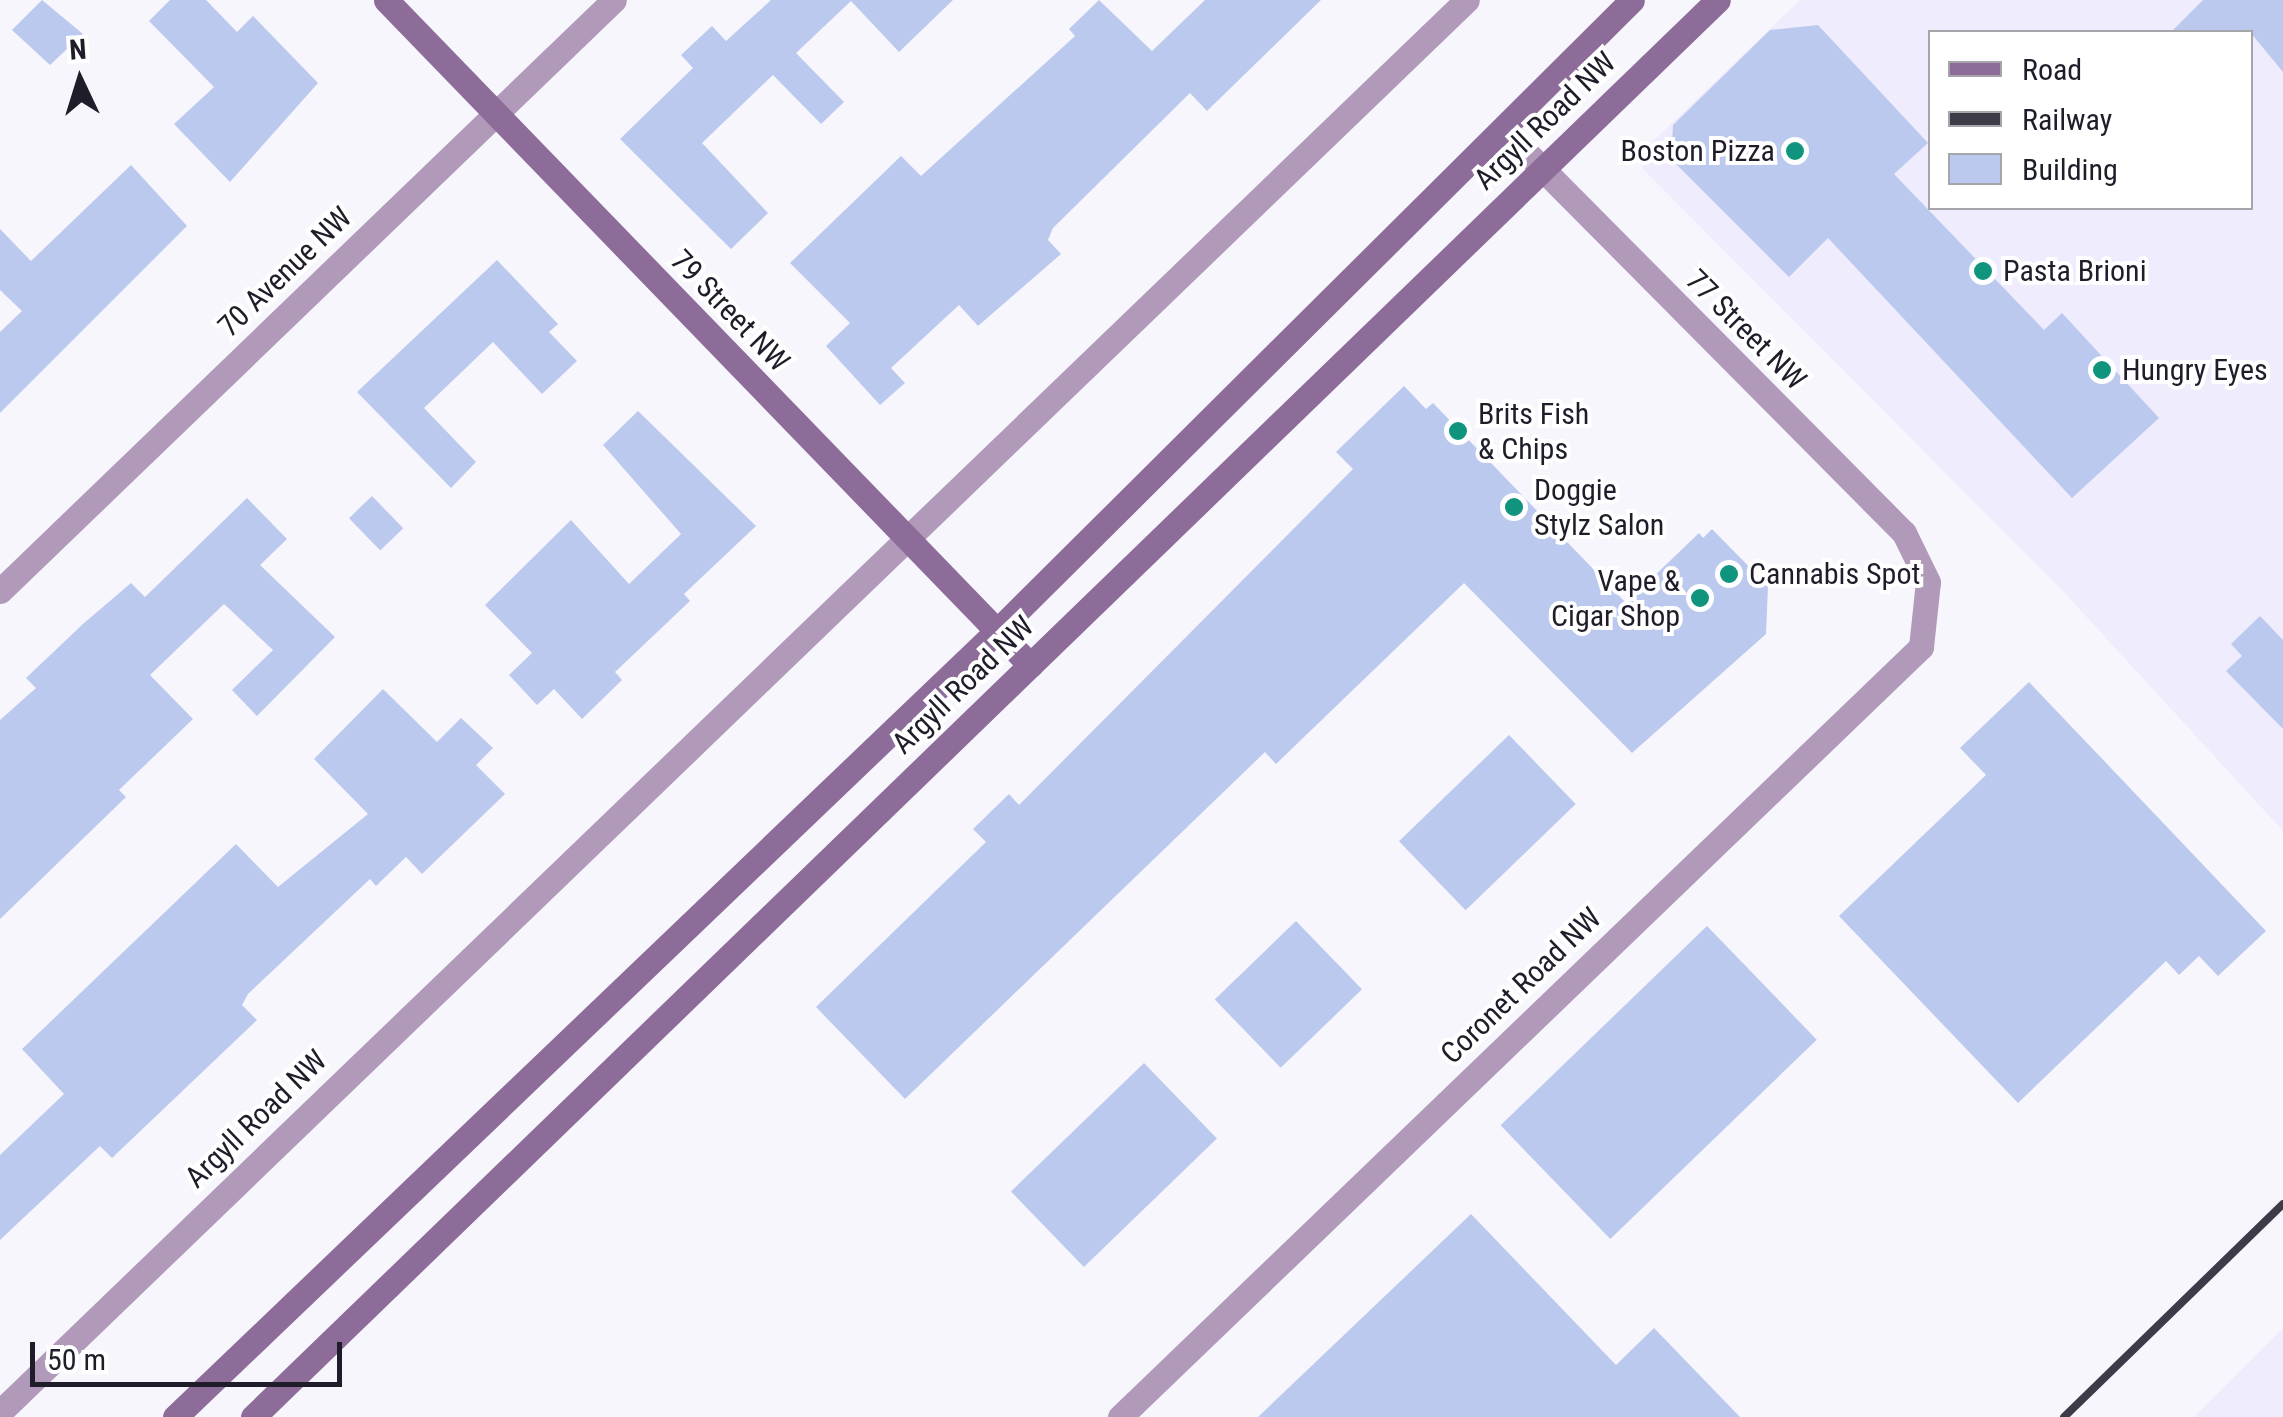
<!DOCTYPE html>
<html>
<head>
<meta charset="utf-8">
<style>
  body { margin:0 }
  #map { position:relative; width:2283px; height:1417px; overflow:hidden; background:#f7f6fd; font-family:"Roboto Condensed",sans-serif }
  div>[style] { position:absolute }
  .built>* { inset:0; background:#eeecfd }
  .building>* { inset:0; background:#bcc9ee; transform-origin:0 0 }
  .street>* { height:25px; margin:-12.5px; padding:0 12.5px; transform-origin:12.5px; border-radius:12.5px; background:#b099b9 }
  .secondary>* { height:25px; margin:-12.5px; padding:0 12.5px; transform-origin:12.5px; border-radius:12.5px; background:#8d6c99 }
  .rail>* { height:8px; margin:-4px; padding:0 4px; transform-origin:4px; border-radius:4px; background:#3d3b47 }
  .dots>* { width:28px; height:28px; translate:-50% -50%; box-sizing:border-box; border:5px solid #fff; border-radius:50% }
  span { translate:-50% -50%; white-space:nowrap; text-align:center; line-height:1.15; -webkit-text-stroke:8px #fff; paint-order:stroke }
  .street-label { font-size:30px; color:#201d2a }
  .poi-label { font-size:30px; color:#201d2a }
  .right { translate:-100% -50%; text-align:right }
  .left { translate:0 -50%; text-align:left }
  .legend { position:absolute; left:1928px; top:30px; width:325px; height:180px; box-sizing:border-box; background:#fff; border:2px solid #a6a5aa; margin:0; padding:12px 18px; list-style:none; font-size:30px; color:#201d2a }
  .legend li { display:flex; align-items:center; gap:20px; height:50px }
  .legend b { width:50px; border:2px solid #a6a5aa }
  .north { position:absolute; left:30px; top:30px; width:100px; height:100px; -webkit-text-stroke:8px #fff; paint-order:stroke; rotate:356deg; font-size:28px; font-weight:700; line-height:40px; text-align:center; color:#201d2a }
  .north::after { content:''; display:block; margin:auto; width:35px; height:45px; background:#201d2a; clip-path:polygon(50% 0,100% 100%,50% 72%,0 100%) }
  .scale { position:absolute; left:30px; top:1342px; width:312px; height:45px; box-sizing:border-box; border:5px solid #201d2a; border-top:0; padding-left:12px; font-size:30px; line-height:35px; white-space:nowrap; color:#201d2a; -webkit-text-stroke:8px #fff; paint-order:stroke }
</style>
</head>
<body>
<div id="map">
  <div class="built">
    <div style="clip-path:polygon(evenodd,1800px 0,2283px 0,2283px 831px,2062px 590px,1642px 168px,1648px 146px,1800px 0,1930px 32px,2250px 32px,2250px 208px,1930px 208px,1930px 32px)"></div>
    <div style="clip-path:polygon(2283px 1328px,2283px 1417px,2194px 1417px)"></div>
  </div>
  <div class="building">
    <div style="clip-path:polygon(42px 0,83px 34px,50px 65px,12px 30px)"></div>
    <div style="clip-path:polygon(170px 0,206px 0,237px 32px,253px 16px,318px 83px,230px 182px,174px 124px,214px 87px,149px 21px)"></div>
    <div style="clip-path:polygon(771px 0,953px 0,899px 52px,851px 1px,796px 53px,844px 102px,821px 124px,773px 75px,702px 143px,768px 213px,731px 249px,620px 139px,693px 68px,681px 55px,712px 26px,726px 41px)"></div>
    <div style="clip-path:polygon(1099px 0,1152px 51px,1205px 0,1321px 0,1207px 111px,1190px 93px,1053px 228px,1048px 240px,1061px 254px,978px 326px,959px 305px,891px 368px,905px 383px,880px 405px,826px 346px,850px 323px,790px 263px,901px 156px,921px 176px,1075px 36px,1069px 29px)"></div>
    <div style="clip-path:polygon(2203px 0,2283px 0,2283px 72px,2250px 32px,2171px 32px)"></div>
    <div style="clip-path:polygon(1818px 25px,1928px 143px,1894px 174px,2044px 330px,2062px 313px,2159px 418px,2072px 498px,1828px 238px,1789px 277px,1671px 159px,1673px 125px,1770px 30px)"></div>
    <div style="clip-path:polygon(131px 165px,187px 226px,0 413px,0 332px,22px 311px,0 290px,0 229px,31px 261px)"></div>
    <div style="clip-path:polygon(497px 260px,558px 324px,549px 332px,577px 361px,542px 394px,493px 342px,424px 408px,476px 462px,451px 488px,357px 392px)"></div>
    <div style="clip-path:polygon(1404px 386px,1426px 409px,1433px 403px,1626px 603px,1699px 533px,1703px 538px,1712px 529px,1768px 586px,1766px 634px,1632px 753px,1464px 583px,1276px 764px,1265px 752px,905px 1099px,816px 1007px,986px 842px,973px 829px,1009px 794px,1019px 805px,1353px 469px,1336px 452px)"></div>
    <div style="clip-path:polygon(638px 411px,756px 526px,684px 594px,690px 601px,615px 672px,622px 680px,582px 719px,554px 689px,537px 705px,509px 675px,532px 653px,485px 605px,571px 520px,629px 584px,681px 534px,603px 445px)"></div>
    <div style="left:372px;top:496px;width:45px;height:32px;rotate:46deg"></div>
    <div style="clip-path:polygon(247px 498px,287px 539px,260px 565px,335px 637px,257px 716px,232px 690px,273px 650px,224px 604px,150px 675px,193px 719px,119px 790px,126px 797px,0 919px,0 720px,36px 688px,26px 678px,83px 624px,131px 583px,145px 597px)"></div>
    <div style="clip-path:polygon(2260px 616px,2283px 640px,2283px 729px,2226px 671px,2242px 656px,2231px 644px)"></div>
    <div style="clip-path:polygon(2029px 682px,2266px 931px,2218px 976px,2199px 956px,2179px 975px,2166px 961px,2018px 1103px,1839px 916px,1986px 775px,1960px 748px)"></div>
    <div style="clip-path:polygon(383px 689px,437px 742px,461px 718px,493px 748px,476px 765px,505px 794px,422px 874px,406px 857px,376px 886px,370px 879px,248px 994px,242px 1005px,257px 1020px,112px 1158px,100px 1146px,0 1240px,0 1155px,64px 1094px,22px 1049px,236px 844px,278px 887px,368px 814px,314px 759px)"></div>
    <div style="left:1509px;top:735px;width:96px;height:153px;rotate:46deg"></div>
    <div style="left:1296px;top:921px;width:95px;height:113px;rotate:46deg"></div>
    <div style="left:1707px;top:926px;width:158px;height:287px;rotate:46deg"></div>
    <div style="left:1144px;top:1063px;width:105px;height:185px;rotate:46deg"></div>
    <div style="clip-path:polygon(1471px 1214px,1616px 1365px,1654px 1328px,1740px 1417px,1258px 1417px)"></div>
  </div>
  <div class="street">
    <div style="left:0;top:591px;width:852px;rotate:-43.91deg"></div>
    <div style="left:0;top:1412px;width:2036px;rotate:-43.91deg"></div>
    <div style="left:1120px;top:1417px;width:1111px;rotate:-43.87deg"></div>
    <div style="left:1921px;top:647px;width:65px;rotate:-83.9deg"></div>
    <div style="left:1928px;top:582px;width:55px;rotate:-116.1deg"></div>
    <div style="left:1904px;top:533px;width:566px;rotate:-134.79deg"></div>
  </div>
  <div class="secondary">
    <div style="left:386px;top:0;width:926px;rotate:45.92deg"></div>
    <div style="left:175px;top:1417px;width:1137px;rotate:-43.72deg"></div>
    <div style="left:997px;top:631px;width:895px;rotate:-44.82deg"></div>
    <div style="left:253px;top:1417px;width:2038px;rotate:-44.05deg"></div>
  </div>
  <div class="rail">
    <div style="left:2064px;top:1417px;width:305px;rotate:-44.2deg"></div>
  </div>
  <div class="dots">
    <div style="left:1795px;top:151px;background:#10947e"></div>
    <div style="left:1983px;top:271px;background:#10947e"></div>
    <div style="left:2102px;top:370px;background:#10947e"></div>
    <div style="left:1458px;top:431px;background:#10947e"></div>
    <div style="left:1514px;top:507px;background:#10947e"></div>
    <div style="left:1729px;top:574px;background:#10947e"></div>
    <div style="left:1700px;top:598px;background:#10947e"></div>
  </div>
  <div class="street-label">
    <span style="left:1545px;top:121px;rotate:-44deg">Argyll Road NW</span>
    <span style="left:285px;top:272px;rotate:-44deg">70 Avenue NW</span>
    <span style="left:730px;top:311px;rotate:46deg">79 Street NW</span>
    <span style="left:1746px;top:330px;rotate:45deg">77 Street NW</span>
    <span style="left:963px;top:685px;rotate:-44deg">Argyll Road NW</span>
    <span style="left:1521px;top:986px;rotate:-44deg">Coronet Road NW</span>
    <span style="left:256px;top:1119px;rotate:-44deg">Argyll Road NW</span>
  </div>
  <div class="poi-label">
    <span class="right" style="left:1775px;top:151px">Boston Pizza</span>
    <span class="left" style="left:2003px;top:271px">Pasta Brioni</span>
    <span class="left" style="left:2122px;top:370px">Hungry Eyes</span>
    <span class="left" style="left:1478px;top:431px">Brits Fish<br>&amp; Chips</span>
    <span class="left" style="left:1534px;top:507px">Doggie<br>Stylz Salon</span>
    <span class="left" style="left:1749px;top:574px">Cannabis Spot</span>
    <span class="right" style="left:1680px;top:598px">Vape &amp;<br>Cigar Shop</span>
  </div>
  <ul class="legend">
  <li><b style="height:12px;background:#8d6c99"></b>Road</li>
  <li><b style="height:12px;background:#3d3b47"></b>Railway</li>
  <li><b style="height:28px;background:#bcc9ee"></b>Building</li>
  </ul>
  <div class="north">N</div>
  <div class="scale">50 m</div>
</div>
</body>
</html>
